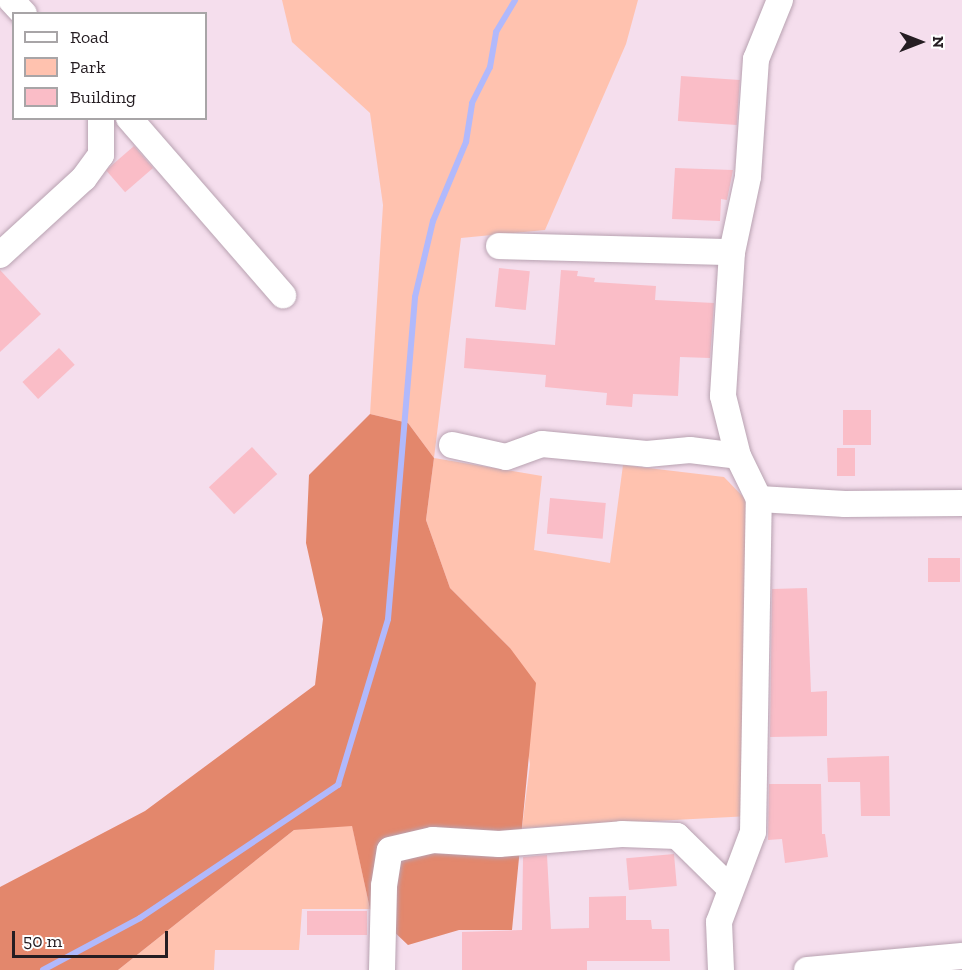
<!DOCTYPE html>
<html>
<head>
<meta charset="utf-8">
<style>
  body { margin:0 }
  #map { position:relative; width:962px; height:970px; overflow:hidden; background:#f5deed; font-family:"Zilla Slab",serif }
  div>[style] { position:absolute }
  .green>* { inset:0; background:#ffc2af }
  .forest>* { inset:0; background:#e3876c }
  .stream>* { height:6px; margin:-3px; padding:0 3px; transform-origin:3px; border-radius:3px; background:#b1b9fc }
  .building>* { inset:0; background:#fabdc7; transform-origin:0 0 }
  .roads { filter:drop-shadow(0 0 2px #b8a2b1) drop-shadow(0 0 2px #b8a2b1) }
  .minor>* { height:26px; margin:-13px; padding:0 13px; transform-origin:13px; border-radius:13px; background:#fff }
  span { translate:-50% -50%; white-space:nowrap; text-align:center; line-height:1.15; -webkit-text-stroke:4.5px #fff; paint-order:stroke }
  .legend { position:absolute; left:12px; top:12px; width:195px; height:108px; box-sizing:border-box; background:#fff; border:2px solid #a8a5a7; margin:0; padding:8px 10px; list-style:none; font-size:18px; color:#251d22 }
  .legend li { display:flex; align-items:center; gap:12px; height:30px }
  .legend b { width:30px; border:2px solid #a8a5a7 }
  .north { position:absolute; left:890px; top:12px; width:60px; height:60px; -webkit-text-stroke:4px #fff; paint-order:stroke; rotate:90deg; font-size:16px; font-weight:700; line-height:24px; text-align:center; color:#251d22 }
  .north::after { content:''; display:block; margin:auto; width:21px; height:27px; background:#251d22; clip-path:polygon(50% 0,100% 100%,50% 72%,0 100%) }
  .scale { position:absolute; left:12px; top:931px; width:156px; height:27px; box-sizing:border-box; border:3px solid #251d22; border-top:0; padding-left:8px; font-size:18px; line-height:21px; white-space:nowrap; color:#251d22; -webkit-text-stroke:4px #fff; paint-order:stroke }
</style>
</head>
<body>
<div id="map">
  <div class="green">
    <div style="clip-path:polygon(282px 0,638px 0,626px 44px,545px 230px,461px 238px,434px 458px,542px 476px,534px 550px,610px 563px,623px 465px,724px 477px,751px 505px,750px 816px,522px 828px,530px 764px,510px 648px,450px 588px,426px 520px,434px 458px,408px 423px,370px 414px,383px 205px,370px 113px,292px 42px)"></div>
    <div style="clip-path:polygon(352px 825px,370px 909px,302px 909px,299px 950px,215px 950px,214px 970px,118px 970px,294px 830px)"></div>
  </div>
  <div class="forest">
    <div style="clip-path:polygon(370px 414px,408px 423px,434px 458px,426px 520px,450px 588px,510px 648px,536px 683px,512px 930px,459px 930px,408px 945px,370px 909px,352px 826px,294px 830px,118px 970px,0 970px,0 887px,145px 811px,315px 685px,323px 619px,306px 543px,309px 475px)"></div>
  </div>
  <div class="stream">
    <div style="left:43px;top:970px;width:110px;rotate:-28.2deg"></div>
    <div style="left:140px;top:918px;width:239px;rotate:-33.9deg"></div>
    <div style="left:338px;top:785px;width:173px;rotate:-73.2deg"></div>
    <div style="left:388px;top:619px;width:323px;rotate:-85.2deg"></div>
    <div style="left:415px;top:297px;width:78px;rotate:-76.7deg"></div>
    <div style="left:433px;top:221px;width:86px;rotate:-67.3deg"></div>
    <div style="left:466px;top:142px;width:39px;rotate:-81deg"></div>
    <div style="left:472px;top:103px;width:40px;rotate:-63.4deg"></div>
    <div style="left:490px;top:67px;width:36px;rotate:-80deg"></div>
    <div style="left:496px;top:32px;width:37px;rotate:-59deg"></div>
  </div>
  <div class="building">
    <div style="left:681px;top:76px;width:59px;height:45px;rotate:4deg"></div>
    <div style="left:134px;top:146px;width:29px;height:37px;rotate:49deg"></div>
    <div style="clip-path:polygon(675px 168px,733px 170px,727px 200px,721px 199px,720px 221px,672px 219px)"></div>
    <div style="left:499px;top:268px;width:31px;height:39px;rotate:6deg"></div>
    <div style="clip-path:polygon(0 270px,41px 314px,0 352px)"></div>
    <div style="clip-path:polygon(561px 270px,578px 271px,577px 276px,595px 278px,594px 282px,656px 286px,655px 300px,714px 303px,710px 358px,680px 357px,678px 396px,633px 394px,632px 407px,606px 405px,607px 393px,545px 387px,546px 375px,464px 368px,466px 338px,555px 345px)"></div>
    <div style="left:59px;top:348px;width:23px;height:50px;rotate:47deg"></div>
    <div style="left:843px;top:410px;width:28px;height:35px"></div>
    <div style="left:252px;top:447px;width:37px;height:59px;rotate:47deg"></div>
    <div style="left:837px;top:448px;width:18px;height:28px"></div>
    <div style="left:550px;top:498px;width:56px;height:36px;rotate:5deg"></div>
    <div style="left:960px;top:558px;width:24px;height:32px;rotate:90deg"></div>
    <div style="clip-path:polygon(807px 588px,811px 692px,827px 691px,827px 736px,770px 737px,772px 589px)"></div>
    <div style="clip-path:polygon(889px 756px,890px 816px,861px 816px,860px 782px,828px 782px,827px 758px)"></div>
    <div style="clip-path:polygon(769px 784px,821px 784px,822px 834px,825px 834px,828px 857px,785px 863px,782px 839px,768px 840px)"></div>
    <div style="left:674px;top:854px;width:32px;height:48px;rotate:85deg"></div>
    <div style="clip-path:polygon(547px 855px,551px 929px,589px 928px,589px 897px,626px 896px,626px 920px,651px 920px,652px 929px,669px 929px,670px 961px,587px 961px,587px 970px,462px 970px,462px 932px,522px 930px,523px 857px)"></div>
    <div style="left:367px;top:911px;width:24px;height:60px;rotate:90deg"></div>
  </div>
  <div class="roads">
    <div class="minor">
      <div style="left:11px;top:0;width:19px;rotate:47deg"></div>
      <div style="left:780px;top:0;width:64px;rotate:112.1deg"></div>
      <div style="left:756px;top:59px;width:118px;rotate:93.9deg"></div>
      <div style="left:748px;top:177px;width:77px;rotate:102deg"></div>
      <div style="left:732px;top:252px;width:144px;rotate:93.6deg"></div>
      <div style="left:723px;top:396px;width:62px;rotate:76deg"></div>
      <div style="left:738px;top:456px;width:48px;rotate:64deg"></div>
      <div style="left:759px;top:499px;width:86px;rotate:3.3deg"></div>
      <div style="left:845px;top:504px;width:117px;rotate:-0.5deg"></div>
      <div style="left:129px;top:118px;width:235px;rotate:49deg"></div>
      <div style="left:499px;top:246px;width:233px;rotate:1.5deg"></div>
      <div style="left:0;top:255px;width:114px;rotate:-42.5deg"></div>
      <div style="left:84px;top:178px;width:29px;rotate:-54deg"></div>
      <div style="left:101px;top:155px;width:37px;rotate:-90deg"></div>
      <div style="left:452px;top:445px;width:55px;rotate:12.5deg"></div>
      <div style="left:506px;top:457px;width:38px;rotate:-20deg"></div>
      <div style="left:542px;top:444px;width:105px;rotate:5.4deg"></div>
      <div style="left:647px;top:454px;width:43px;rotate:-5.3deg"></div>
      <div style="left:690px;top:450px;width:48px;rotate:7.1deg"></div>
      <div style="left:382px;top:970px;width:84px;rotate:-88.6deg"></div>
      <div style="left:384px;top:886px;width:36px;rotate:-81deg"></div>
      <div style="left:390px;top:850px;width:44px;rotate:-13.1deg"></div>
      <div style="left:433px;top:840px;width:66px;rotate:3.5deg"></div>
      <div style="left:499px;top:844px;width:123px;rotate:-4.6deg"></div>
      <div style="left:622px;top:834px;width:55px;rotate:2.1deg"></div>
      <div style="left:677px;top:836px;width:74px;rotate:44.5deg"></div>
      <div style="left:721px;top:970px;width:48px;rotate:-92.4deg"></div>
      <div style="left:719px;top:922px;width:96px;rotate:-69.3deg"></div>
      <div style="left:753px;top:832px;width:333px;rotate:-89deg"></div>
      <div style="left:807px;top:970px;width:156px;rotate:-5.2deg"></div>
    </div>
  </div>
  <ul class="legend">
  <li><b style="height:8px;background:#fff"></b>Road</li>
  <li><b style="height:16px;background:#ffc2af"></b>Park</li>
  <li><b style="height:16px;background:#fabdc7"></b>Building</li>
  </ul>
  <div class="north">N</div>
  <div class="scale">50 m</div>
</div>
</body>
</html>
